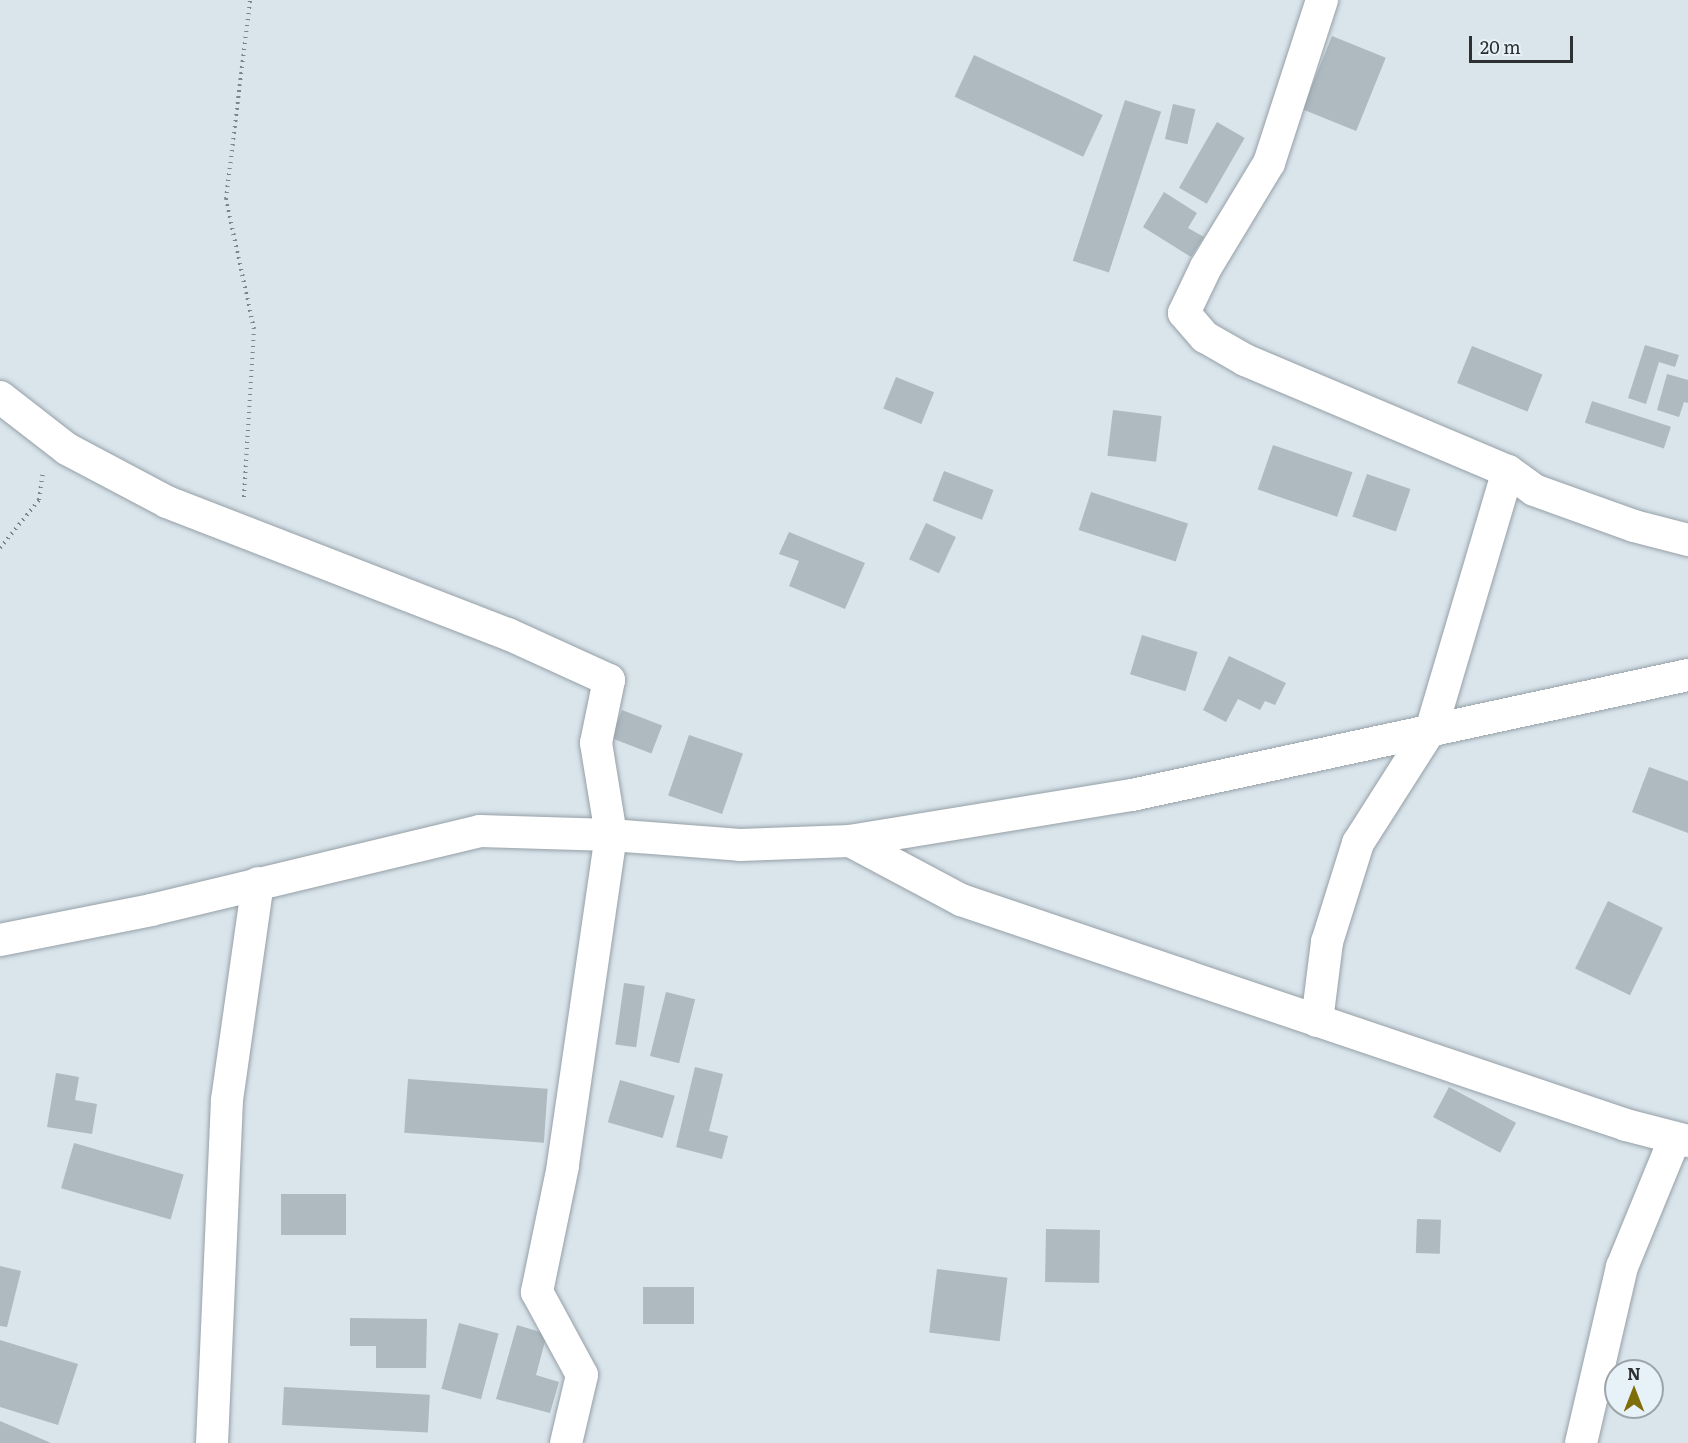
<!DOCTYPE html>
<html>
<head>
<meta charset="utf-8">
<style>
  body { margin:0 }
  #map { position:relative; width:1688px; height:1443px; overflow:hidden; background:#d9e4eb; font-family:Literata,serif }
  div>[style] { position:absolute }
  .building>* { inset:0; background:#aeb9c0; transform-origin:0 0 }
  .path>* { height:4px; margin-top:-2px; transform-origin:0; background:repeating-linear-gradient(90deg,#7e858a 0 1.5px,transparent 0 6px) }
  .roads { filter:drop-shadow(0 0 2px #96a0a7) drop-shadow(0 0 2px #96a0a7) }
  .minor>* { height:32px; margin:-16px; padding:0 16px; transform-origin:16px; border-radius:16px; background:#fff }
  span { translate:-50% -50%; white-space:nowrap; text-align:center; line-height:1.15; -webkit-text-stroke:6px #e6f1f8; paint-order:stroke }
  .north { position:absolute; left:1604px; top:1359px; width:60px; height:60px; box-sizing:border-box; background:#e6f1f8; border:2px solid #9ca4aa; border-radius:50%; rotate:0deg; font-size:16px; font-weight:700; line-height:24px; text-align:center; color:#2d3134 }
  .north::after { content:''; display:block; margin:auto; width:21px; height:27px; background:#7e6d09; clip-path:polygon(50% 0,100% 100%,50% 72%,0 100%) }
  .scale { position:absolute; left:1469px; top:36px; width:104px; height:27px; box-sizing:border-box; border:3px solid #2d3134; border-top:0; padding-left:8px; font-size:18px; line-height:21px; white-space:nowrap; color:#2d3134; -webkit-text-stroke:4px #e6f1f8; paint-order:stroke }
</style>
</head>
<body>
<div id="map">
  <div class="building">
    <div style="left:1332px;top:36px;width:58px;height:79px;rotate:22deg"></div>
    <div style="left:974px;top:55px;width:142px;height:46px;rotate:25deg"></div>
    <div style="left:1125px;top:100px;width:38px;height:169px;rotate:18deg"></div>
    <div style="left:1173px;top:104px;width:23px;height:36px;rotate:13deg"></div>
    <div style="left:1217px;top:122px;width:32px;height:76px;rotate:30deg"></div>
    <div style="clip-path:polygon(1164px 192px,1197px 213px,1188px 228px,1204px 237px,1191px 257px,1143px 227px)"></div>
    <div style="clip-path:polygon(1645px 345px,1679px 355px,1675px 367px,1659px 362px,1646px 404px,1628px 398px)"></div>
    <div style="left:1472px;top:346px;width:76px;height:40px;rotate:22deg"></div>
    <div style="clip-path:polygon(1667px 374px,1688px 380px,1688px 403px,1684px 402px,1679px 417px,1657px 410px)"></div>
    <div style="left:896px;top:377px;width:41px;height:34px;rotate:22deg"></div>
    <div style="left:1592px;top:401px;width:83px;height:23px;rotate:18deg"></div>
    <div style="left:1113px;top:410px;width:49px;height:46px;rotate:7deg"></div>
    <div style="left:1273px;top:445px;width:84px;height:47px;rotate:19deg"></div>
    <div style="left:944px;top:471px;width:53px;height:32px;rotate:21deg"></div>
    <div style="left:1367px;top:474px;width:46px;height:45px;rotate:19deg"></div>
    <div style="left:1091px;top:492px;width:102px;height:40px;rotate:18deg"></div>
    <div style="left:926px;top:523px;width:33px;height:40px;rotate:25deg"></div>
    <div style="clip-path:polygon(789px 532px,865px 563px,845px 609px,789px 586px,799px 561px,779px 554px)"></div>
    <div style="left:1142px;top:635px;width:58px;height:41px;rotate:17deg"></div>
    <div style="clip-path:polygon(1229px 656px,1286px 683px,1275px 705px,1265px 701px,1260px 710px,1238px 699px,1226px 722px,1203px 710px)"></div>
    <div style="left:622px;top:710px;width:43px;height:30px;rotate:21deg"></div>
    <div style="left:689px;top:735px;width:57px;height:64px;rotate:19deg"></div>
    <div style="clip-path:polygon(1649px 767px,1688px 781px,1688px 833px,1632px 812px)"></div>
    <div style="left:1608px;top:901px;width:61px;height:75px;rotate:26deg"></div>
    <div style="left:624px;top:983px;width:21px;height:62px;rotate:8deg"></div>
    <div style="left:666px;top:992px;width:30px;height:66px;rotate:14deg"></div>
    <div style="clip-path:polygon(695px 1067px,723px 1074px,709px 1131px,728px 1136px,722px 1159px,676px 1147px)"></div>
    <div style="clip-path:polygon(56px 1073px,79px 1077px,75px 1100px,97px 1104px,92px 1134px,47px 1127px)"></div>
    <div style="left:408px;top:1079px;width:140px;height:54px;rotate:4deg"></div>
    <div style="left:620px;top:1080px;width:57px;height:44px;rotate:16deg"></div>
    <div style="left:1449px;top:1087px;width:76px;height:34px;rotate:28deg"></div>
    <div style="left:74px;top:1143px;width:114px;height:47px;rotate:16deg"></div>
    <div style="left:281px;top:1194px;width:65px;height:41px"></div>
    <div style="left:1417px;top:1219px;width:24px;height:34px;rotate:2deg"></div>
    <div style="left:1046px;top:1229px;width:54px;height:53px;rotate:1deg"></div>
    <div style="clip-path:polygon(0 1266px,21px 1271px,7px 1327px,0 1326px)"></div>
    <div style="left:937px;top:1269px;width:71px;height:64px;rotate:7deg"></div>
    <div style="left:694px;top:1287px;width:37px;height:51px;rotate:90deg"></div>
    <div style="clip-path:polygon(350px 1318px,427px 1319px,426px 1368px,376px 1368px,376px 1346px,350px 1346px)"></div>
    <div style="left:459px;top:1323px;width:41px;height:68px;rotate:15deg"></div>
    <div style="clip-path:polygon(517px 1325px,547px 1334px,536px 1375px,559px 1382px,550px 1413px,496px 1399px)"></div>
    <div style="clip-path:polygon(0 1340px,78px 1364px,58px 1425px,0 1407px)"></div>
    <div style="left:284px;top:1387px;width:146px;height:38px;rotate:3deg"></div>
    <div style="clip-path:polygon(0 1421px,51px 1443px,0 1443px)"></div>
  </div>
  <div class="path">
    <div style="left:244px;top:497px;width:168px;rotate:-86.6deg"></div>
    <div style="left:254px;top:329px;width:133px;rotate:-102.2deg"></div>
    <div style="left:226px;top:199px;width:200px;rotate:-83.1deg"></div>
    <div style="left:0;top:548px;width:62px;rotate:-50.9deg"></div>
    <div style="left:39px;top:500px;width:27px;rotate:-82deg"></div>
  </div>
  <div class="roads">
    <div class="minor">
      <div style="left:1322px;top:0;width:171px;rotate:108deg"></div>
      <div style="left:1269px;top:163px;width:122px;rotate:121.2deg"></div>
      <div style="left:1206px;top:267px;width:51px;rotate:115.6deg"></div>
      <div style="left:1184px;top:313px;width:32px;rotate:49deg"></div>
      <div style="left:1205px;top:337px;width:46px;rotate:29.9deg"></div>
      <div style="left:1245px;top:360px;width:285px;rotate:22.9deg"></div>
      <div style="left:1508px;top:471px;width:32px;rotate:36deg"></div>
      <div style="left:1534px;top:490px;width:106px;rotate:19.8deg"></div>
      <div style="left:1634px;top:526px;width:56px;rotate:14.5deg"></div>
      <div style="left:0;top:397px;width:85px;rotate:37.8deg"></div>
      <div style="left:67px;top:449px;width:113px;rotate:27.9deg"></div>
      <div style="left:167px;top:502px;width:366px;rotate:21.2deg"></div>
      <div style="left:508px;top:634px;width:111px;rotate:24.5deg"></div>
      <div style="left:609px;top:680px;width:64px;rotate:101.7deg"></div>
      <div style="left:596px;top:743px;width:93px;rotate:80.7deg"></div>
      <div style="left:611px;top:835px;width:334px;rotate:98.3deg"></div>
      <div style="left:563px;top:1166px;width:129px;rotate:101.7deg"></div>
      <div style="left:537px;top:1292px;width:94px;rotate:61.5deg"></div>
      <div style="left:582px;top:1375px;width:70px;rotate:103.2deg"></div>
      <div style="left:850px;top:841px;width:126px;rotate:28deg"></div>
      <div style="left:961px;top:900px;width:702px;rotate:18.69deg"></div>
      <div style="left:1626px;top:1125px;width:64px;rotate:14.5deg"></div>
      <div style="left:0;top:940px;width:154px;rotate:-11.2deg"></div>
      <div style="left:151px;top:910px;width:338px;rotate:-13.5deg"></div>
      <div style="left:480px;top:831px;width:131px;rotate:1.7deg"></div>
      <div style="left:611px;top:835px;width:129px;rotate:4.4deg"></div>
      <div style="left:740px;top:845px;width:110px;rotate:-2.1deg"></div>
      <div style="left:850px;top:841px;width:286px;rotate:-9.3deg"></div>
      <div style="left:1132px;top:795px;width:569px;rotate:-12.18deg"></div>
      <div style="left:1317px;top:1021px;width:80px;rotate:-82.8deg"></div>
      <div style="left:1327px;top:942px;width:104px;rotate:-72.6deg"></div>
      <div style="left:1358px;top:843px;width:138px;rotate:-57.5deg"></div>
      <div style="left:1432px;top:727px;width:267px;rotate:-73.5deg"></div>
      <div style="left:212px;top:1443px;width:343px;rotate:-87.5deg"></div>
      <div style="left:227px;top:1100px;width:219px;rotate:-81.9deg"></div>
      <div style="left:1581px;top:1443px;width:181px;rotate:-76.9deg"></div>
      <div style="left:1622px;top:1267px;width:139px;rotate:-67.7deg"></div>
    </div>
  </div>
  <div class="north">N</div>
  <div class="scale">20 m</div>
</div>
</body>
</html>
